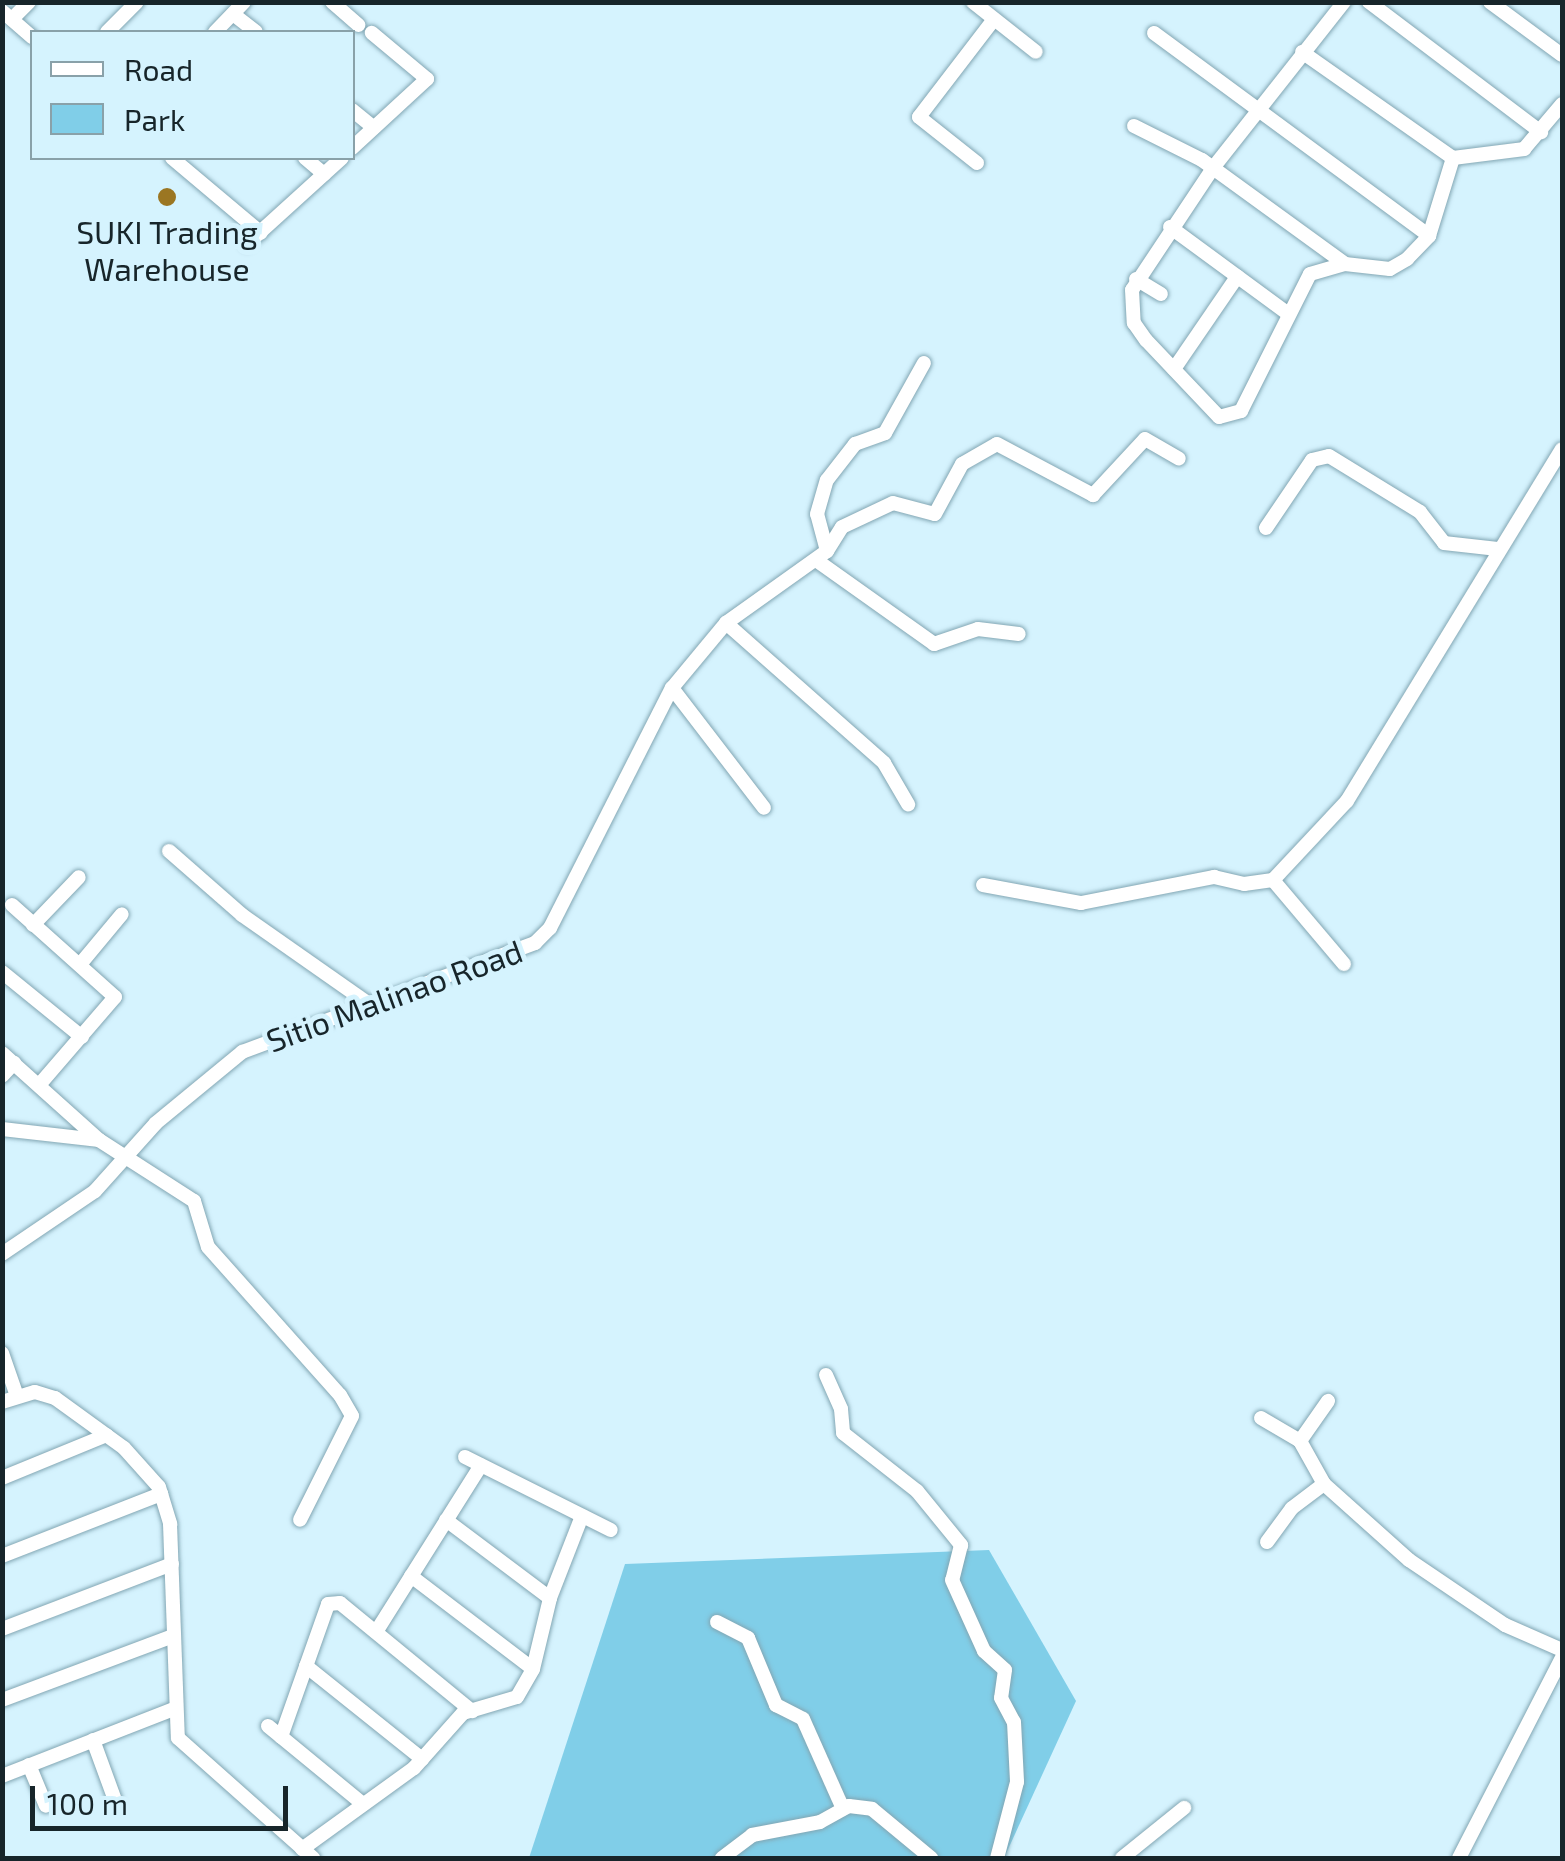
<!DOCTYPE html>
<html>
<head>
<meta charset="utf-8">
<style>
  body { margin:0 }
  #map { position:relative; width:1565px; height:1861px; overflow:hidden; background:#d5f3fe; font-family:"Exo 2",sans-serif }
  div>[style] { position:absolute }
  .green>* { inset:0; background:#80cee8 }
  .roads { filter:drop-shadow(0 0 2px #82a6b3) drop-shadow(0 0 2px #82a6b3) }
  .street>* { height:14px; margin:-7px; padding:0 7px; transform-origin:7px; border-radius:7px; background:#fff }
  .dots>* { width:28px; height:28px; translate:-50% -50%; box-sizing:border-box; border:5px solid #d5f3fe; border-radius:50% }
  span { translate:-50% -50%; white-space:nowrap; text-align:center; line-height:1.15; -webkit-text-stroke:10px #d5f3fe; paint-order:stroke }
  .poi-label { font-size:32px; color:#17252a }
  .street-label { font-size:32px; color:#17252a }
  .frame { position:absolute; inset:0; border:5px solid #17252a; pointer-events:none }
  .legend { position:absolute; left:30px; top:30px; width:325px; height:130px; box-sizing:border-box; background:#d5f3fe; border:2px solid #89a1a9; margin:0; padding:12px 18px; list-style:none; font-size:30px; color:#17252a }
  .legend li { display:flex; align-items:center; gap:20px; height:50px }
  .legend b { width:50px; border:2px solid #89a1a9 }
  .scale { position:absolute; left:30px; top:1786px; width:258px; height:45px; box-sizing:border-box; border:5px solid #17252a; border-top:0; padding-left:12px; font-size:30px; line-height:35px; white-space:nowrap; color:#17252a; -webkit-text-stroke:8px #d5f3fe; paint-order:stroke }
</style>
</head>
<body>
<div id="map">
  <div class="green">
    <div style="clip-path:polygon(989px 1550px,1076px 1701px,1004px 1858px,529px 1858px,625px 1564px)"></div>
  </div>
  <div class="roads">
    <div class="street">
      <div style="left:332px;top:2px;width:35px;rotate:41deg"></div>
      <div style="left:973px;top:2px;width:80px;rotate:38.4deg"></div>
      <div style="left:1344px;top:2px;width:211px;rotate:128.3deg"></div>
      <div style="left:1213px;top:168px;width:146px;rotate:123.6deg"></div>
      <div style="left:1132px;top:290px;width:33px;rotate:87deg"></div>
      <div style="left:1134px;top:323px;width:21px;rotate:55deg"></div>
      <div style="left:1146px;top:340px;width:106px;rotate:46.5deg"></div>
      <div style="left:1219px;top:417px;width:23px;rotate:-15deg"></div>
      <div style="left:1241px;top:411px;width:153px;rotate:-63.3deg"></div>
      <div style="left:1310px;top:274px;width:36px;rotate:-16deg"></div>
      <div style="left:1345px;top:264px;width:45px;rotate:6.3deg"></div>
      <div style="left:1390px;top:269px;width:20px;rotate:-30deg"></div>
      <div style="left:1407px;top:259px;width:32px;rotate:-46deg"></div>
      <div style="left:1429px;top:236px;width:82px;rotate:-72.9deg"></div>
      <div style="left:1453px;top:158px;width:72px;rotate:-7.2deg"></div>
      <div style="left:1524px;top:149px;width:59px;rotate:-49.8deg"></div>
      <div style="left:1369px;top:2px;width:216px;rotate:37.1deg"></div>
      <div style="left:1490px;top:2px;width:89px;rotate:36.4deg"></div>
      <div style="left:2px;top:11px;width:40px;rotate:41deg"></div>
      <div style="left:233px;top:14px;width:29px;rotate:38deg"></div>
      <div style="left:12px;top:19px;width:24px;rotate:-45deg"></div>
      <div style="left:107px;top:32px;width:42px;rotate:-45deg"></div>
      <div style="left:215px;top:32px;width:42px;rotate:-46deg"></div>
      <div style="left:1154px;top:33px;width:342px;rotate:36.4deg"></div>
      <div style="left:1302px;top:52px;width:184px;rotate:35.1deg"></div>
      <div style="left:352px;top:110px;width:28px;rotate:39deg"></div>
      <div style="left:1134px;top:126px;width:76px;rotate:26.6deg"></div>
      <div style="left:1202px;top:160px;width:177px;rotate:36deg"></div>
      <div style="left:352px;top:148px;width:102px;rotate:-42.6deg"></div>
      <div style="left:427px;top:79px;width:72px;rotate:-140.1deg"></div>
      <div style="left:172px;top:158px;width:116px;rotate:40.1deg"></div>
      <div style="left:305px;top:158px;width:25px;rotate:40deg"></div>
      <div style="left:977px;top:163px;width:74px;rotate:-141.6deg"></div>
      <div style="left:919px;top:117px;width:120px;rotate:-52.5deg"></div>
      <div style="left:1170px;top:227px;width:145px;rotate:36.3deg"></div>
      <div style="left:247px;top:244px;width:128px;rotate:-42.2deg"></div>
      <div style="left:1136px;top:279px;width:29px;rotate:31deg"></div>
      <div style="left:1174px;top:369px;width:112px;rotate:-55.6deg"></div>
      <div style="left:1266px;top:528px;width:82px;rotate:-55.9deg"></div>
      <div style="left:1312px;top:460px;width:17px;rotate:-13deg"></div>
      <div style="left:1329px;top:456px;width:107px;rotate:31.6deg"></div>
      <div style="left:1420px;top:512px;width:39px;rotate:52deg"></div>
      <div style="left:1444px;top:543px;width:54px;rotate:6.3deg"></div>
      <div style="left:827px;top:551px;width:38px;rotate:-105deg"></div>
      <div style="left:817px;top:514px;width:35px;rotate:-74deg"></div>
      <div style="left:827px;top:480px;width:46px;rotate:-52.1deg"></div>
      <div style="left:855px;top:444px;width:32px;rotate:-20deg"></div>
      <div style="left:885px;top:433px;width:80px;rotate:-60.9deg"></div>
      <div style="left:816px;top:560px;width:145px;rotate:35.4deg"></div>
      <div style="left:934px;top:644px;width:46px;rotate:-18.8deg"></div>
      <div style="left:978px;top:629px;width:41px;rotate:7deg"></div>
      <div style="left:726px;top:623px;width:211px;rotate:41.5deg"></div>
      <div style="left:884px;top:763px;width:48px;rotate:59.7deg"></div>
      <div style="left:672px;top:688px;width:151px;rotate:52.5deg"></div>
      <div style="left:169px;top:851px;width:97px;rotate:41.2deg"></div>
      <div style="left:242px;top:915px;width:155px;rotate:35deg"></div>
      <div style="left:1273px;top:880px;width:110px;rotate:49.8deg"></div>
      <div style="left:983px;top:885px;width:100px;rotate:10.4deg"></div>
      <div style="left:1081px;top:903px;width:136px;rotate:-11.1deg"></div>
      <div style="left:1214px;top:877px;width:31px;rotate:13deg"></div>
      <div style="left:1244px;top:884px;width:29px;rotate:-8deg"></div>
      <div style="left:1273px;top:880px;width:108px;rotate:-46.9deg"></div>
      <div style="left:1347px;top:801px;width:412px;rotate:-58.6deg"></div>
      <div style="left:12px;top:905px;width:138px;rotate:41.8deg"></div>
      <div style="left:115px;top:997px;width:115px;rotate:130.8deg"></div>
      <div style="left:33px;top:925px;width:66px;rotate:-46.2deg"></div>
      <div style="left:82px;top:962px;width:62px;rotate:-50.2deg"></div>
      <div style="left:2px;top:972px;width:103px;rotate:39.1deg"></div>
      <div style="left:2px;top:1053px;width:130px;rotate:41.9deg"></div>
      <div style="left:99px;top:1140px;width:113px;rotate:32.7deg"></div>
      <div style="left:194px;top:1201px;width:48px;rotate:73.1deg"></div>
      <div style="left:208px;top:1247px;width:198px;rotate:48.3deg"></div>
      <div style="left:340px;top:1395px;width:24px;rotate:60deg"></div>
      <div style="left:352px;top:1416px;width:116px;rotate:116.6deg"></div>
      <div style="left:2px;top:1076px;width:18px;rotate:-47deg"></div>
      <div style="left:2px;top:1129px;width:98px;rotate:6.5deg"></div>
      <div style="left:2px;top:1254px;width:112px;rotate:-34.1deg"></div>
      <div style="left:95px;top:1191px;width:91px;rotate:-48.1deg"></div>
      <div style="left:156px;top:1123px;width:112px;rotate:-39.5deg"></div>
      <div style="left:242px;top:1052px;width:313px;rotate:-20.4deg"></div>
      <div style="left:535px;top:943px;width:21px;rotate:-45deg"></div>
      <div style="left:550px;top:928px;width:269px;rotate:-63.1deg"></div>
      <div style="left:672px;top:688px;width:85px;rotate:-50.3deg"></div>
      <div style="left:726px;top:623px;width:124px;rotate:-35.5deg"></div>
      <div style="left:827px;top:551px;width:28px;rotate:-58deg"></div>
      <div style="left:842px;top:527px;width:56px;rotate:-25.2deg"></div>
      <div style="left:893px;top:503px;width:43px;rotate:14.7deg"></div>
      <div style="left:935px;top:514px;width:57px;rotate:-61.6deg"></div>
      <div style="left:962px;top:464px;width:40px;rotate:-29.7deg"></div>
      <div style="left:997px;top:444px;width:109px;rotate:28deg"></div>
      <div style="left:1093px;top:495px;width:76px;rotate:-47.1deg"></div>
      <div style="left:1145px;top:439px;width:39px;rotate:30deg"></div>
      <div style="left:2px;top:1353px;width:46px;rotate:70.8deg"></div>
      <div style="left:826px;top:1375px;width:37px;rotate:66deg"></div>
      <div style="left:841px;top:1409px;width:24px;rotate:85deg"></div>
      <div style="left:843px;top:1433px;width:94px;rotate:38.1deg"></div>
      <div style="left:917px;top:1491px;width:70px;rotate:50.8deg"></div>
      <div style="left:961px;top:1545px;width:36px;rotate:104deg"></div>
      <div style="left:952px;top:1580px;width:78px;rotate:65.7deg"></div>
      <div style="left:984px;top:1651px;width:28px;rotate:42deg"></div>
      <div style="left:1005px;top:1670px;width:28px;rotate:98deg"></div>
      <div style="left:1001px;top:1698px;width:27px;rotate:62deg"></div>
      <div style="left:1014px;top:1722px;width:60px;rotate:87.1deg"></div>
      <div style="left:1017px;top:1782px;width:79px;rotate:104.7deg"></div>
      <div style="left:2px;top:1402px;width:34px;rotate:-17deg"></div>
      <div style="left:35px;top:1392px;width:21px;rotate:17deg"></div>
      <div style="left:55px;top:1398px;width:85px;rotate:35.9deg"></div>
      <div style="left:124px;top:1448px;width:52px;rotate:48.1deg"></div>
      <div style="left:159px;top:1487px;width:39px;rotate:73deg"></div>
      <div style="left:170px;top:1524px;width:214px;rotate:87.9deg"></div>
      <div style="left:178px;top:1738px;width:181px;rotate:41.6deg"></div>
      <div style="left:1261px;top:1418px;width:45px;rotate:30.5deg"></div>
      <div style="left:1300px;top:1441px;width:49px;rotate:60.8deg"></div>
      <div style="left:1324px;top:1484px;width:114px;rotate:41.8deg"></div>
      <div style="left:1409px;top:1560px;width:116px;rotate:34.1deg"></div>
      <div style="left:1505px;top:1625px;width:62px;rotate:23.7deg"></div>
      <div style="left:1300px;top:1441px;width:49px;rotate:-55deg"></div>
      <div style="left:465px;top:1457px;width:163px;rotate:26.6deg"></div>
      <div style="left:2px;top:1478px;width:113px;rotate:-22.3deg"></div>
      <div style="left:446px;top:1520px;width:130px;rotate:36.9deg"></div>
      <div style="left:1267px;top:1542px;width:42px;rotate:-53.7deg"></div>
      <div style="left:1292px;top:1508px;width:40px;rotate:-37deg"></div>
      <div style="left:2px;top:1556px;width:171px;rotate:-21.3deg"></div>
      <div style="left:411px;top:1576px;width:153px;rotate:37.3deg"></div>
      <div style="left:717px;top:1622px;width:35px;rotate:27deg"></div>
      <div style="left:748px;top:1638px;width:73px;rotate:67.3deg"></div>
      <div style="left:776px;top:1705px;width:30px;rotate:27deg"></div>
      <div style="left:803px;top:1719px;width:98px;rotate:66deg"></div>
      <div style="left:2px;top:1629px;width:182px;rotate:-20.9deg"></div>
      <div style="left:376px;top:1632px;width:197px;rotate:-57.8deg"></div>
      <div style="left:306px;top:1666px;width:149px;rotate:38.7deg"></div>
      <div style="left:2px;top:1700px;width:183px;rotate:-20.5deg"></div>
      <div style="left:268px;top:1726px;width:123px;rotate:39.4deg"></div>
      <div style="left:281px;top:1737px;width:141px;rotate:-70.5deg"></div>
      <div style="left:328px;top:1604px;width:12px;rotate:-5deg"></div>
      <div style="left:340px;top:1603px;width:171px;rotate:39.3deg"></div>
      <div style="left:93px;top:1740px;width:64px;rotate:69.9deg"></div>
      <div style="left:29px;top:1765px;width:44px;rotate:67.5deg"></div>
      <div style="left:2px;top:1776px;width:185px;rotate:-21.3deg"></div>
      <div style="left:302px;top:1849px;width:138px;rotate:-35.9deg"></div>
      <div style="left:414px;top:1768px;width:74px;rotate:-48.3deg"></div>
      <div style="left:463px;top:1713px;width:56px;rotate:-16.5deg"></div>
      <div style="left:517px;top:1697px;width:32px;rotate:-60deg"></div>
      <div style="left:533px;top:1669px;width:73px;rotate:-76.5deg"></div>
      <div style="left:550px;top:1598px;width:88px;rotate:-68.7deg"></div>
      <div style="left:722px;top:1858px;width:38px;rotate:-37deg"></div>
      <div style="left:752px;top:1835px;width:69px;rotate:-10.8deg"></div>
      <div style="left:820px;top:1822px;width:33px;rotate:-29deg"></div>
      <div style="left:849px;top:1806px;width:23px;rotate:7deg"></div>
      <div style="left:872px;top:1809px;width:77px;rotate:39.7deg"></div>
      <div style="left:1122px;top:1858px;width:80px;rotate:-38.9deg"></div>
      <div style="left:1459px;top:1858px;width:225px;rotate:-62.8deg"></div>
    </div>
  </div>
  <div class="dots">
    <div style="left:167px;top:197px;background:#9b7622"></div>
  </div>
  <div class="poi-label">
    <span style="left:167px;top:250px">SUKI Trading<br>Warehouse</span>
  </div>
  <div class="street-label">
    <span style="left:394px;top:995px;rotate:-20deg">Sitio Malinao Road</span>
  </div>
  <div class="frame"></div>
  <ul class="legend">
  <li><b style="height:12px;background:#fff"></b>Road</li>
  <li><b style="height:28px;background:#80cee8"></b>Park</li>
  </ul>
  <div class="scale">100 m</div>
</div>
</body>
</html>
